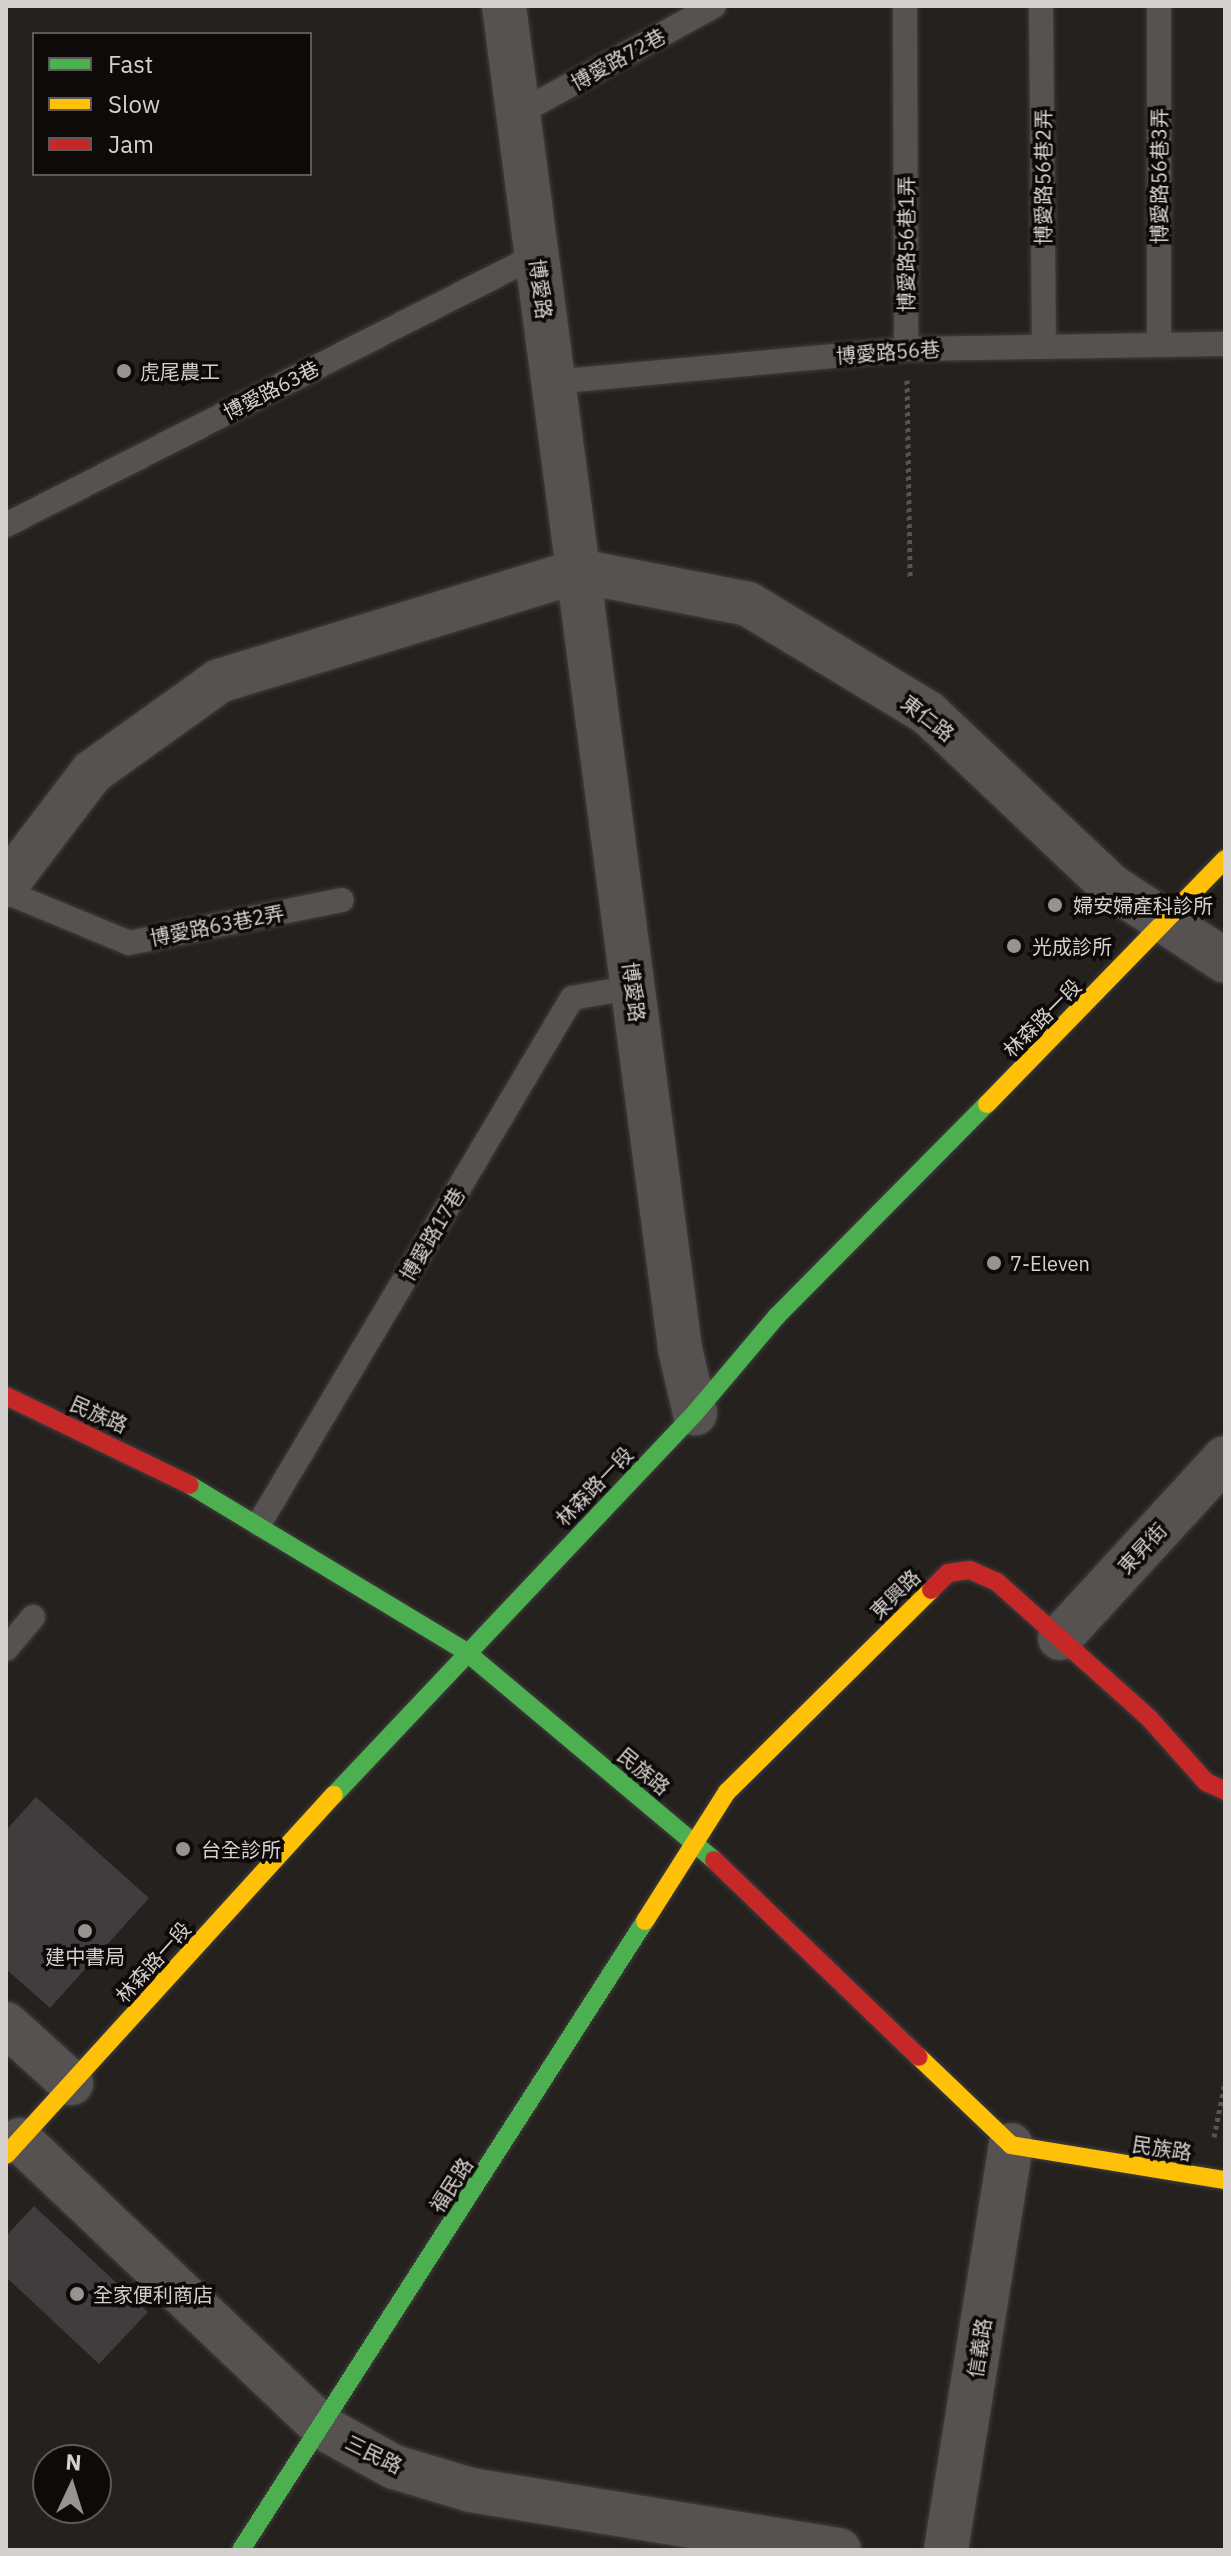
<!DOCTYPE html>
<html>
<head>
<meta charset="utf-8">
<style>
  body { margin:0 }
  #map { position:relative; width:1231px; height:2556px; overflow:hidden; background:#24211f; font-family:"IBM Plex Sans","Noto Sans TC",sans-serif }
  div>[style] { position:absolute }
  .building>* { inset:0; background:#3f3d3d }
  .path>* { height:5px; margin-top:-2.5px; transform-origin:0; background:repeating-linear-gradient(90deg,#575554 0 4px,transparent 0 8px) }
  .roads { filter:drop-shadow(0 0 2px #413e3c) drop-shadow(0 0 2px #413e3c) }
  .lane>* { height:24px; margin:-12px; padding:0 12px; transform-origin:12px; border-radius:12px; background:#555251 }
  .street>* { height:44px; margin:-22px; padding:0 22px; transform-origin:22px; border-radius:22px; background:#555251 }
  .fast>* { height:18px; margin:-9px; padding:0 9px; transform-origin:9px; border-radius:9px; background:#4caf50 }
  .slow>* { height:18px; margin:-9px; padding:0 9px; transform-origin:9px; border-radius:9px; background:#ffc107 }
  .jam>* { height:18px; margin:-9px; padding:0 9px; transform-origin:9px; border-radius:9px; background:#c62828 }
  .dots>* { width:22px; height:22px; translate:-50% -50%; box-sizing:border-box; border:4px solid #0d0a09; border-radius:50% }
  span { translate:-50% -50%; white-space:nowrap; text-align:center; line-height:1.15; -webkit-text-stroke:7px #0d0a09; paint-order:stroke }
  .street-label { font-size:20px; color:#d4d0ce }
  .poi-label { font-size:20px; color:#d4d0ce }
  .left { translate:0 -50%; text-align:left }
  .frame { position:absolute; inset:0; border:8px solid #d4d0ce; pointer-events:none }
  .legend { position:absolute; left:32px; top:32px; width:280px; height:144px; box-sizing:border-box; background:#0d0a09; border:2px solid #5d5958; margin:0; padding:10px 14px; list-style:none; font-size:24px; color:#d4d0ce }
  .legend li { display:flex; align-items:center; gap:16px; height:40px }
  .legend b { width:40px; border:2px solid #5d5958 }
  .north { position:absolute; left:32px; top:2444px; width:80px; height:80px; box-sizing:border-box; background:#0d0a09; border:2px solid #5d5958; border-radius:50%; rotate:4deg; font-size:22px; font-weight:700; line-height:32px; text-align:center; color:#d4d0ce }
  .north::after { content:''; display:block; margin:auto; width:28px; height:36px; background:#969391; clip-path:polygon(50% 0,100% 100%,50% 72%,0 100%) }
</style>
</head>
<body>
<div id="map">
  <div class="building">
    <div style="clip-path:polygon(36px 1797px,149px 1898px,50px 2008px,6px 1969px,6px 1830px)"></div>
    <div style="clip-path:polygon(34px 2206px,148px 2312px,99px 2364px,6px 2277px,6px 2236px)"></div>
  </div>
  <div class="path">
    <div style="left:907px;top:380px;width:199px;rotate:89.1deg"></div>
    <div style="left:1214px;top:2137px;width:55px;rotate:-78.5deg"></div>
  </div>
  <div class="roads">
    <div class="lane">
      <div style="left:905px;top:6px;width:343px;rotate:89.8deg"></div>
      <div style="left:1041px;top:6px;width:341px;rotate:89.5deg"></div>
      <div style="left:1159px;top:6px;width:339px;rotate:90deg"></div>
      <div style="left:521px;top:112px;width:220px;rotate:-28.8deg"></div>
      <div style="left:553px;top:382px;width:355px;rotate:-5.3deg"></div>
      <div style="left:906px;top:349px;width:319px;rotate:-0.9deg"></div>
      <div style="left:6px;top:525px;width:596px;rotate:-26.95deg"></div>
      <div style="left:6px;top:892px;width:133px;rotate:22.5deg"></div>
      <div style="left:129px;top:943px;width:217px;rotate:-11.4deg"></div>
      <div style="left:259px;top:1524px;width:612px;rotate:-59.24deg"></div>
      <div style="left:572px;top:998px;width:62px;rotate:-10.2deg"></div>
      <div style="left:6px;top:1649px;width:42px;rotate:-49.8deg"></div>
    </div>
    <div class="street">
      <div style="left:504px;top:6px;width:1354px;rotate:82.53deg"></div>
      <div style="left:680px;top:1349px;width:66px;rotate:76.8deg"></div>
      <div style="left:6px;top:885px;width:142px;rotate:-52.7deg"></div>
      <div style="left:92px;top:772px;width:156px;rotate:-35.6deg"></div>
      <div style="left:219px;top:681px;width:376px;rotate:-17deg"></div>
      <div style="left:579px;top:571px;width:172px;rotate:11deg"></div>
      <div style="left:748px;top:604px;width:210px;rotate:31.2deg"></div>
      <div style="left:928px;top:713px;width:252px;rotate:43.4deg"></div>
      <div style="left:1111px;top:886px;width:136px;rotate:33.3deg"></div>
      <div style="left:1060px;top:1638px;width:244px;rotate:-47.5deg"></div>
      <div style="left:6px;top:2024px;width:88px;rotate:42.2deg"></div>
      <div style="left:20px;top:2140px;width:417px;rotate:43.5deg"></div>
      <div style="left:322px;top:2427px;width:82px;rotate:29.1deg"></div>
      <div style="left:394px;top:2467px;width:80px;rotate:16.6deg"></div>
      <div style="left:471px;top:2490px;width:373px;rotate:9.3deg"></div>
      <div style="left:946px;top:2550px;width:410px;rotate:-80.9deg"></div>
    </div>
    <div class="fast">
      <div style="left:190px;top:1485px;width:321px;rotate:31.1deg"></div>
      <div style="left:465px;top:1651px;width:325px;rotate:40deg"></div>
      <div style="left:334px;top:1795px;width:526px;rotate:-46.62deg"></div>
      <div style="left:695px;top:1413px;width:127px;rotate:-49.8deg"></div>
      <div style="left:777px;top:1316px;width:298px;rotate:-45.3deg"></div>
      <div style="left:241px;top:2550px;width:748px;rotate:-57.29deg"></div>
    </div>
    <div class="slow">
      <div style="left:987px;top:1104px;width:342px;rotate:-45.8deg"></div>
      <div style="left:645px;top:1921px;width:153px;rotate:-57.6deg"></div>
      <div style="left:727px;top:1792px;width:287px;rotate:-44.7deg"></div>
      <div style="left:919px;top:2057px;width:127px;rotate:43.7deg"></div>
      <div style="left:1011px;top:2145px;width:217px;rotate:9.3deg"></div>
      <div style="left:6px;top:2155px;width:487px;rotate:-47.7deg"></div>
    </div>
    <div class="jam">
      <div style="left:6px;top:1396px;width:204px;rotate:25.8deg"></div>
      <div style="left:931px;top:1590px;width:24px;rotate:-45deg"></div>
      <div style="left:948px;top:1573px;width:22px;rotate:-8deg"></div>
      <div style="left:970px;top:1570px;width:30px;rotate:24deg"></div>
      <div style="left:997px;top:1582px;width:204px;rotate:41.8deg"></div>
      <div style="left:1149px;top:1718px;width:86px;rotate:48.3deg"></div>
      <div style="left:1206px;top:1782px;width:21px;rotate:25deg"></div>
      <div style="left:714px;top:1860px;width:284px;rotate:43.9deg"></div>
    </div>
  </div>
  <div class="dots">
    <div style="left:124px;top:371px;background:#969391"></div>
    <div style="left:1055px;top:905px;background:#969391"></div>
    <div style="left:1014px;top:946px;background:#969391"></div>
    <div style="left:994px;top:1263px;background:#969391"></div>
    <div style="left:183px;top:1849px;background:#969391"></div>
    <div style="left:85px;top:1931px;background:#969391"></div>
    <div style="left:77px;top:2294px;background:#969391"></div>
  </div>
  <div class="street-label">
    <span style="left:618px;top:59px;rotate:-29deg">博愛路72巷</span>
    <span style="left:1159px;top:176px;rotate:-90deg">博愛路56巷3弄</span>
    <span style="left:1043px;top:177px;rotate:-90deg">博愛路56巷2弄</span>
    <span style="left:906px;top:244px;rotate:-90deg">博愛路56巷1弄</span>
    <span style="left:541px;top:289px;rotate:83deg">博愛路</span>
    <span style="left:888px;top:352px;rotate:-4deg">博愛路56巷</span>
    <span style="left:271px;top:390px;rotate:-27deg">博愛路63巷</span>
    <span style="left:928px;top:718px;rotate:38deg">東仁路</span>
    <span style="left:217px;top:925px;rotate:-11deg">博愛路63巷2弄</span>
    <span style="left:634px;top:992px;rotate:83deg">博愛路</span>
    <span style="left:1042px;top:1018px;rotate:-45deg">林森路一段</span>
    <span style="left:432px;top:1234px;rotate:-59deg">博愛路17巷</span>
    <span style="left:99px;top:1414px;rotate:24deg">民族路</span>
    <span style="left:594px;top:1486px;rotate:-46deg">林森路一段</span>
    <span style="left:1142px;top:1548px;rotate:-47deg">東昇街</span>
    <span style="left:895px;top:1594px;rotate:-44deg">東興路</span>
    <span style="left:644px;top:1771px;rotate:40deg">民族路</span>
    <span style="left:153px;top:1962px;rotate:-48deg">林森路一段</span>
    <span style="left:1162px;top:2148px;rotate:9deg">民族路</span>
    <span style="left:451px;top:2185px;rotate:-57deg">福民路</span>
    <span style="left:979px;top:2348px;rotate:-81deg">信義路</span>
    <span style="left:374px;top:2454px;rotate:26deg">三民路</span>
  </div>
  <div class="poi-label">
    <span class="left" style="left:140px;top:371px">虎尾農工</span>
    <span class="left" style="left:1073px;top:905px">婦安婦產科診所</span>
    <span class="left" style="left:1032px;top:946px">光成診所</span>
    <span class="left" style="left:1010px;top:1263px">7-Eleven</span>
    <span class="left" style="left:201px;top:1849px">台全診所</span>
    <span style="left:85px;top:1956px">建中書局</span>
    <span class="left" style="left:93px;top:2294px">全家便利商店</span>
  </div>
  <div class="frame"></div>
  <ul class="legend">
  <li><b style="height:10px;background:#4caf50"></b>Fast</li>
  <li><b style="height:10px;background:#ffc107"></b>Slow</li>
  <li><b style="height:10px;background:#c62828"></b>Jam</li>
  </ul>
  <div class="north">N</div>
</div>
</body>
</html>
